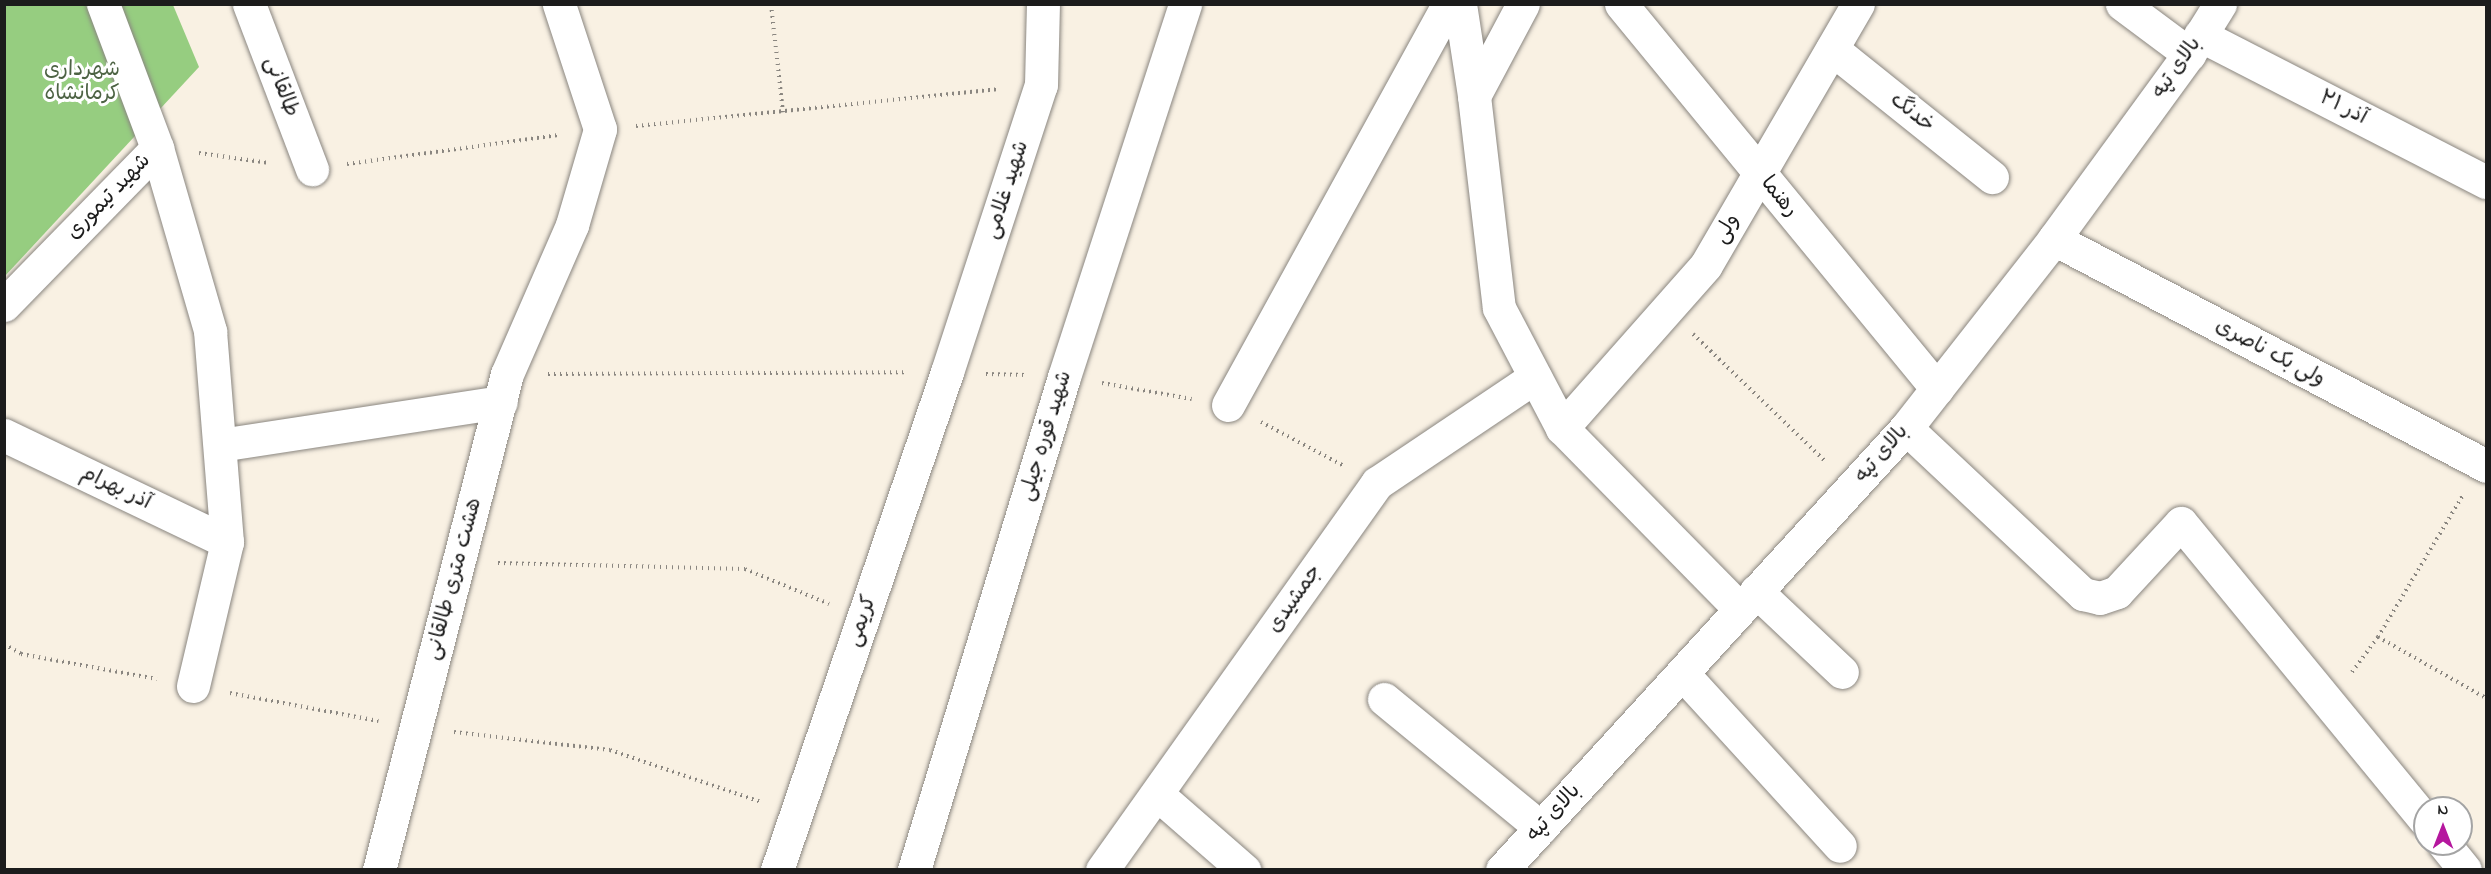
<!DOCTYPE html>
<html>
<head>
<meta charset="utf-8">
<style>
  body { margin:0 }
  #map { position:relative; width:2491px; height:874px; overflow:hidden; background:#f9f1e3; font-family:"Indie Flower","Playpen Sans Arabic",sans-serif }
  div>[style] { position:absolute }
  .green>* { inset:0; background:#96cd80 }
  .path>* { height:4px; margin-top:-2px; transform-origin:0; background:repeating-linear-gradient(90deg,#8a8680 0 1.5px,transparent 0 6px) }
  .roads { filter:drop-shadow(0 0 2px #8a8680) drop-shadow(0 0 2px #8a8680) }
  .minor>* { height:33px; margin:-16.5px; padding:0 16.5px; transform-origin:16.5px; border-radius:16.5px; background:#fff }
  span { translate:-50% -50%; white-space:nowrap; text-align:center; line-height:1.15; -webkit-text-stroke:6px #fff; paint-order:stroke }
  .street-label { font-size:21px; color:#1c1c1c }
  .park-label { font-size:21px; color:#4d6344 }
  .frame { position:absolute; inset:0; border:6px solid #1c1c1c; pointer-events:none }
  .north { position:absolute; left:2413px; top:796px; width:60px; height:60px; box-sizing:border-box; background:#fff; border:2px solid #a4a4a4; border-radius:50%; rotate:0deg; font-size:16px; font-weight:700; line-height:24px; text-align:center; color:#1c1c1c }
  .north::after { content:''; display:block; margin:auto; width:21px; height:27px; background:#b5179e; clip-path:polygon(50% 0,100% 100%,50% 72%,0 100%) }
</style>
</head>
<body>
<div id="map">
  <div class="green">
    <div style="clip-path:polygon(5px 5px,173px 5px,199px 67px,5px 276px)"></div>
  </div>
  <div class="path">
    <div style="left:771px;top:4px;width:109px;rotate:83.7deg"></div>
    <div style="left:636px;top:126px;width:365px;rotate:-5.8deg"></div>
    <div style="left:199px;top:153px;width:71px;rotate:8.1deg"></div>
    <div style="left:347px;top:164px;width:215px;rotate:-7.8deg"></div>
    <div style="left:1693px;top:334px;width:182px;rotate:43.9deg"></div>
    <div style="left:548px;top:374px;width:358px;rotate:-0.3deg"></div>
    <div style="left:986px;top:374px;width:40px;rotate:1.4deg"></div>
    <div style="left:1102px;top:383px;width:91px;rotate:10.1deg"></div>
    <div style="left:1261px;top:422px;width:94px;rotate:27.9deg"></div>
    <div style="left:498px;top:563px;width:247px;rotate:1.4deg"></div>
    <div style="left:745px;top:569px;width:91px;rotate:22.6deg"></div>
    <div style="left:2378px;top:637px;width:124px;rotate:29.5deg"></div>
    <div style="left:4px;top:644px;width:20px;rotate:30deg"></div>
    <div style="left:21px;top:654px;width:138px;rotate:10.4deg"></div>
    <div style="left:2352px;top:672px;width:44px;rotate:-53.4deg"></div>
    <div style="left:2378px;top:637px;width:165px;rotate:-59.1deg"></div>
    <div style="left:230px;top:693px;width:151px;rotate:10.7deg"></div>
    <div style="left:454px;top:732px;width:157px;rotate:6.6deg"></div>
    <div style="left:610px;top:750px;width:160px;rotate:19deg"></div>
  </div>
  <div class="roads">
    <div class="minor">
      <div style="left:103px;top:4px;width:154px;rotate:69.4deg"></div>
      <div style="left:157px;top:148px;width:191px;rotate:73.8deg"></div>
      <div style="left:210px;top:331px;width:212px;rotate:85.4deg"></div>
      <div style="left:227px;top:542px;width:148px;rotate:103.3deg"></div>
      <div style="left:249px;top:4px;width:177px;rotate:69.1deg"></div>
      <div style="left:1460px;top:4px;width:93px;rotate:81.3deg"></div>
      <div style="left:1474px;top:96px;width:213px;rotate:83.3deg"></div>
      <div style="left:1499px;top:308px;width:136px;rotate:62.3deg"></div>
      <div style="left:1562px;top:428px;width:254px;rotate:45.5deg"></div>
      <div style="left:1621px;top:4px;width:498px;rotate:50.6deg"></div>
      <div style="left:2122px;top:4px;width:84px;rotate:36.7deg"></div>
      <div style="left:2200px;top:35px;width:322px;rotate:27.2deg"></div>
      <div style="left:1832px;top:49px;width:205px;rotate:38.7deg"></div>
      <div style="left:1474px;top:96px;width:104px;rotate:-62deg"></div>
      <div style="left:2054px;top:239px;width:488px;rotate:27.7deg"></div>
      <div style="left:4px;top:305px;width:219px;rotate:-45.7deg"></div>
      <div style="left:1228px;top:405px;width:457px;rotate:-61.2deg"></div>
      <div style="left:1562px;top:428px;width:217px;rotate:-48.5deg"></div>
      <div style="left:1706px;top:265px;width:302px;rotate:-59.8deg"></div>
      <div style="left:1906px;top:428px;width:243px;rotate:43.2deg"></div>
      <div style="left:2083px;top:594px;width:17px;rotate:13deg"></div>
      <div style="left:2100px;top:598px;width:18px;rotate:-19deg"></div>
      <div style="left:2117px;top:592px;width:94px;rotate:-47.2deg"></div>
      <div style="left:2181px;top:523px;width:384px;rotate:50.6deg"></div>
      <div style="left:4px;top:435px;width:247px;rotate:25.6deg"></div>
      <div style="left:220px;top:445px;width:284px;rotate:-8.7deg"></div>
      <div style="left:1756px;top:591px;width:118px;rotate:43.3deg"></div>
      <div style="left:1682px;top:673px;width:234px;rotate:47.6deg"></div>
      <div style="left:1384px;top:699px;width:203px;rotate:39.4deg"></div>
      <div style="left:1157px;top:794px;width:116px;rotate:41.1deg"></div>
      <div style="left:2444px;top:844px;width:33px;rotate:51deg"></div>
      <div style="left:379px;top:870px;width:512px;rotate:-75.53deg"></div>
      <div style="left:507px;top:374px;width:163px;rotate:-66.4deg"></div>
      <div style="left:572px;top:225px;width:100px;rotate:-73.7deg"></div>
      <div style="left:600px;top:129px;width:132px;rotate:-108.2deg"></div>
      <div style="left:777px;top:870px;width:526px;rotate:-71.15deg"></div>
      <div style="left:947px;top:372px;width:302px;rotate:-71.9deg"></div>
      <div style="left:1041px;top:85px;width:81px;rotate:-88.6deg"></div>
      <div style="left:914px;top:870px;width:515px;rotate:-73.08deg"></div>
      <div style="left:1064px;top:377px;width:392px;rotate:-72deg"></div>
      <div style="left:1102px;top:870px;width:475px;rotate:-54.6deg"></div>
      <div style="left:1377px;top:483px;width:190px;rotate:-33.9deg"></div>
      <div style="left:1502px;top:870px;width:599px;rotate:-47.57deg"></div>
      <div style="left:1906px;top:428px;width:240px;rotate:-51.9deg"></div>
      <div style="left:2054px;top:239px;width:229px;rotate:-53.9deg"></div>
      <div style="left:2189px;top:54px;width:59px;rotate:-58.2deg"></div>
    </div>
  </div>
  <div class="street-label">
    <span style="left:2177px;top:68px;rotate:-55deg">بالای تپه</span>
    <span style="left:281px;top:87px;rotate:69deg">طالقانی</span>
    <span style="left:2343px;top:108px;rotate:27deg">۲۱ آذر</span>
    <span style="left:1912px;top:113px;rotate:39deg">خدنگ</span>
    <span style="left:1007px;top:190px;rotate:-72deg">شهید غلامی</span>
    <span style="left:109px;top:197px;rotate:-46deg">شهید تیموری</span>
    <span style="left:1779px;top:197px;rotate:51deg">رهنما</span>
    <span style="left:1727px;top:229px;rotate:-60deg">ولی</span>
    <span style="left:2270px;top:353px;rotate:28deg">ولی بک ناصری</span>
    <span style="left:1046px;top:436px;rotate:-73deg">شهید قوره جیلی</span>
    <span style="left:1882px;top:454px;rotate:-49deg">بالای تپه</span>
    <span style="left:116px;top:488px;rotate:26deg">آذر بهرام</span>
    <span style="left:454px;top:579px;rotate:-75deg">هشت متری طالقانی</span>
    <span style="left:1295px;top:599px;rotate:-55deg">جمشیدی</span>
    <span style="left:862px;top:621px;rotate:-71deg">کریمی</span>
    <span style="left:1554px;top:813px;rotate:-48deg">بالای تپه</span>
  </div>
  <div class="park-label">
    <span style="left:82px;top:82px">شهرداری<br>کرمانشاه</span>
  </div>
  <div class="frame"></div>
  <div class="north">N</div>
</div>
</body>
</html>
